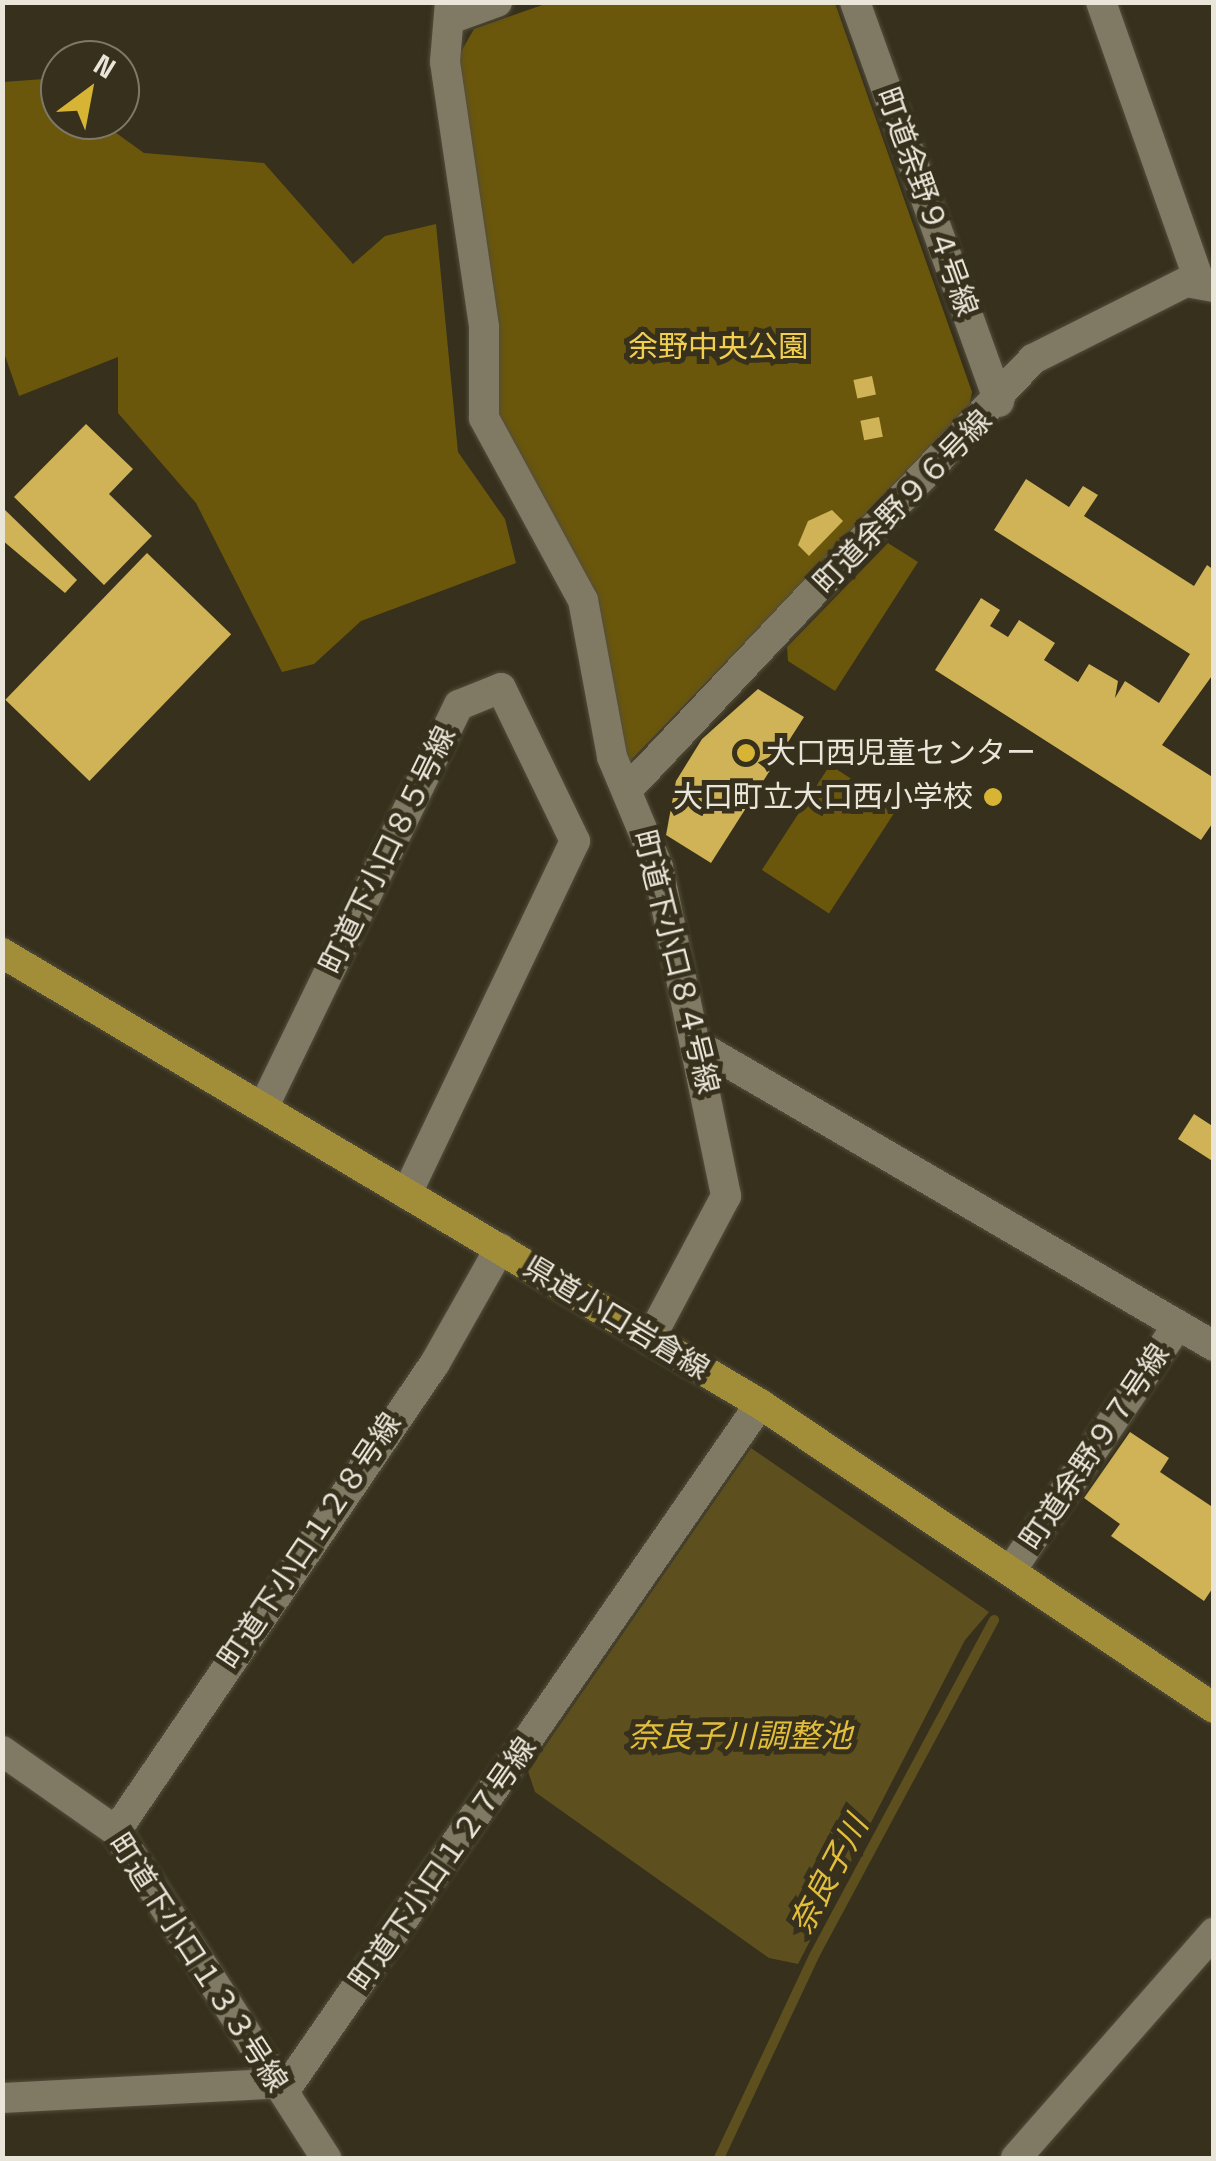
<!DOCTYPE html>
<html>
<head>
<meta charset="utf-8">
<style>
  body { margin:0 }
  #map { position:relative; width:1216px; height:2161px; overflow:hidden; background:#36301c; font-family:"Space Grotesk","Noto Sans JP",sans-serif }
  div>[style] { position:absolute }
  .green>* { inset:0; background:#6a570c; transform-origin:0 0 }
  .water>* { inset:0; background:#5e501e }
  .stream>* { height:10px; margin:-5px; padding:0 5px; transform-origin:5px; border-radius:5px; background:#5e501e }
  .building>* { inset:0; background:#cfb356; transform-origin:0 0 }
  .roads { filter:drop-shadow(0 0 2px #534d3c) drop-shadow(0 0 2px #534d3c) }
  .minor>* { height:30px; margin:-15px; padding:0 15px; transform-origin:15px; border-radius:15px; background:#807963 }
  .major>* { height:30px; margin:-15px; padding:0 15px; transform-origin:15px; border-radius:15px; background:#a28d39 }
  .dots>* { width:28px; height:28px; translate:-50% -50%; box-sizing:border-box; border:5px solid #36301c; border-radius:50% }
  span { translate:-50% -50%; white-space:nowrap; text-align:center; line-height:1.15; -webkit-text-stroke:10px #36301c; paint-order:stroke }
  .street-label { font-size:30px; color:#e9e5d9 }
  .park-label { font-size:30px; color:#f3cf50 }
  .poi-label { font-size:30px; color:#e9e5d9 }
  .left { translate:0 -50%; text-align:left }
  .right { translate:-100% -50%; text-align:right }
  .water-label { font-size:32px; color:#e2be3b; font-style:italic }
  .frame { position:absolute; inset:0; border:5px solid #e9e5d9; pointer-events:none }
  .north { position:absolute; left:40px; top:40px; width:100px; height:100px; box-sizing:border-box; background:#36301c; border:2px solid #7e7868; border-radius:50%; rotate:32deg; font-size:28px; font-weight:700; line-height:40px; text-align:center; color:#e9e5d9 }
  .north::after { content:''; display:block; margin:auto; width:35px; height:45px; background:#d7b434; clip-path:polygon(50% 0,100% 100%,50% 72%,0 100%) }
</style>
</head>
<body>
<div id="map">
  <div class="green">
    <div style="clip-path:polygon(548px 3px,835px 3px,972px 392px,968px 412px,631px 760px,618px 756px,590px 600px,491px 417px,454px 64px,474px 29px)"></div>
    <div style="clip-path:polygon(44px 79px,60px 91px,60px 120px,98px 120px,144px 153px,264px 163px,353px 264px,385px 236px,436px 224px,458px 452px,505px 519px,516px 563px,361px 621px,314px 664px,282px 672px,196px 503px,118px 413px,118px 357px,19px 396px,2px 347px,3px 82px)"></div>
    <div style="clip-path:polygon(888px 543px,918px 562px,835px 691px,788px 661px,787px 647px)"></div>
    <div style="left:830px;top:765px;width:80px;height:125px;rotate:33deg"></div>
  </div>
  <div class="water">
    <div style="clip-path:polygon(751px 1448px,989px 1612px,965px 1640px,798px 1964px,769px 1958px,535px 1792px,528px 1771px)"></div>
  </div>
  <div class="stream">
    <div style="left:719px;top:2158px;width:225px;rotate:-64.8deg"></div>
    <div style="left:815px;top:1954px;width:379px;rotate:-61.8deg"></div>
  </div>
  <div class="building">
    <div style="left:872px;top:376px;width:19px;height:19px;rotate:78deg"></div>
    <div style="left:879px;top:417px;width:20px;height:19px;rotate:79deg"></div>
    <div style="clip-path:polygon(86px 424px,133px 469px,109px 494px,152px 536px,104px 585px,14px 497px)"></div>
    <div style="clip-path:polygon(1026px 479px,1069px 507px,1083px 486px,1098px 495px,1084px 516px,1194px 586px,1207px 565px,1214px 570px,1214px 673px,1162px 745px,1214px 778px,1214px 821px,1201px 840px,935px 670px,981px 598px,1000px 610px,990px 626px,1008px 637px,1019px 620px,1055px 643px,1044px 660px,1078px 682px,1089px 664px,1118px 681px,1115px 698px,1125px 681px,1159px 703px,1190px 654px,994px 530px)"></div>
    <div style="clip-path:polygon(2px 507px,77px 580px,65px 593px,2px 540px)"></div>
    <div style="clip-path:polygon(832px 510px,843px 521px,809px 556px,798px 545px,808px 521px)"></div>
    <div style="left:147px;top:553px;width:117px;height:204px;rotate:44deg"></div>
    <div style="clip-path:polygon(758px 689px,804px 717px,711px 863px,666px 835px,676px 781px,702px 739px)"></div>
    <div style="clip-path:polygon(1194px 1114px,1214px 1127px,1214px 1162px,1178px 1139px)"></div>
    <div style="clip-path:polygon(1130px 1432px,1169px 1458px,1160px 1472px,1214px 1508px,1214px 1586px,1204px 1601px,1111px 1536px,1120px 1524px,1084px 1498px)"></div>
  </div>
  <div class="roads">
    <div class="minor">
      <div style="left:450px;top:2px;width:60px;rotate:94.8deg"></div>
      <div style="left:445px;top:62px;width:268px;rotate:81.6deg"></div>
      <div style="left:484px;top:327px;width:91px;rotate:90deg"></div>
      <div style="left:484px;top:418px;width:207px;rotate:61.5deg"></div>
      <div style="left:583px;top:600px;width:160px;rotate:79.5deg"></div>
      <div style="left:612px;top:757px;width:119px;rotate:67.3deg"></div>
      <div style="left:658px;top:867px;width:336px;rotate:78.3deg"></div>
      <div style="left:726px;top:1196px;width:162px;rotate:118deg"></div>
      <div style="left:855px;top:2px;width:425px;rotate:70.2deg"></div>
      <div style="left:1101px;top:2px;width:296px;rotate:70.6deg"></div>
      <div style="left:453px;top:18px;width:47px;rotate:-20deg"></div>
      <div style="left:630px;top:787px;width:588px;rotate:-46.72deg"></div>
      <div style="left:1033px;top:359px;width:171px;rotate:-26.7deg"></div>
      <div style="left:1186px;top:282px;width:28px;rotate:10deg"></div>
      <div style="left:701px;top:1047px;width:594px;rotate:30.24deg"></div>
      <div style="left:263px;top:1108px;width:448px;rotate:-64.1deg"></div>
      <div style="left:459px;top:705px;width:45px;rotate:-22deg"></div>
      <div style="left:501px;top:688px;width:170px;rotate:64.2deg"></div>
      <div style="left:575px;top:841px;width:391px;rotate:115.5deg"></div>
      <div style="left:1012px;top:1569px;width:295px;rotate:-55.8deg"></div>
      <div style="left:2px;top:1751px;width:139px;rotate:35.1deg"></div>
      <div style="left:116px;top:1831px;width:389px;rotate:57.3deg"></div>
      <div style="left:116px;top:1831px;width:566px;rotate:-55.72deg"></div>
      <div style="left:435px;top:1363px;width:132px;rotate:-60.5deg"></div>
      <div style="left:2px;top:2098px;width:288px;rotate:-3deg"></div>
      <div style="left:290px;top:2083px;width:826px;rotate:-55.31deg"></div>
      <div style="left:1016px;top:2158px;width:300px;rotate:-48.7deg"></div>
    </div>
    <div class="major">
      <div style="left:2px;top:953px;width:882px;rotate:30.75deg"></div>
      <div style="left:760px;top:1404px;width:546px;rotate:33.81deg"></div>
    </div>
  </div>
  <div class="dots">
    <div style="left:746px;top:753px;background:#d7b434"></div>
    <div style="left:993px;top:797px;background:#d7b434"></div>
  </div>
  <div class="street-label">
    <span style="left:927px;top:202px;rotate:70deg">町道余野９４号線</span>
    <span style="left:903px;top:502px;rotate:-46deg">町道余野９６号線</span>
    <span style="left:388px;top:850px;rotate:-64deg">町道下小口８５号線</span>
    <span style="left:676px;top:962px;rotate:76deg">町道下小口８４号線</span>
    <span style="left:616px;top:1318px;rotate:31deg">県道小口岩倉線</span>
    <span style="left:1095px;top:1447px;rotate:-56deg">町道余野９７号線</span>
    <span style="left:310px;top:1541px;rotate:-56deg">町道下小口１２８号線</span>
    <span style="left:443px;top:1864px;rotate:-55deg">町道下小口１２７号線</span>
    <span style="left:198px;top:1963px;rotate:57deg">町道下小口１３３号線</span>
  </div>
  <div class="park-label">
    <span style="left:718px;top:347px">余野中央公園</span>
  </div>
  <div class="poi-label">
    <span class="left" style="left:766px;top:753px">大口西児童センター</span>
    <span class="right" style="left:973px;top:797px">大口町立大口西小学校</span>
  </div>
  <div class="water-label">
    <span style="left:740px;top:1736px">奈良子川調整池</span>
    <span style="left:829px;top:1875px;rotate:-62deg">奈良子川</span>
  </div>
  <div class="frame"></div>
  <div class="north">N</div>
</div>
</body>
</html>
